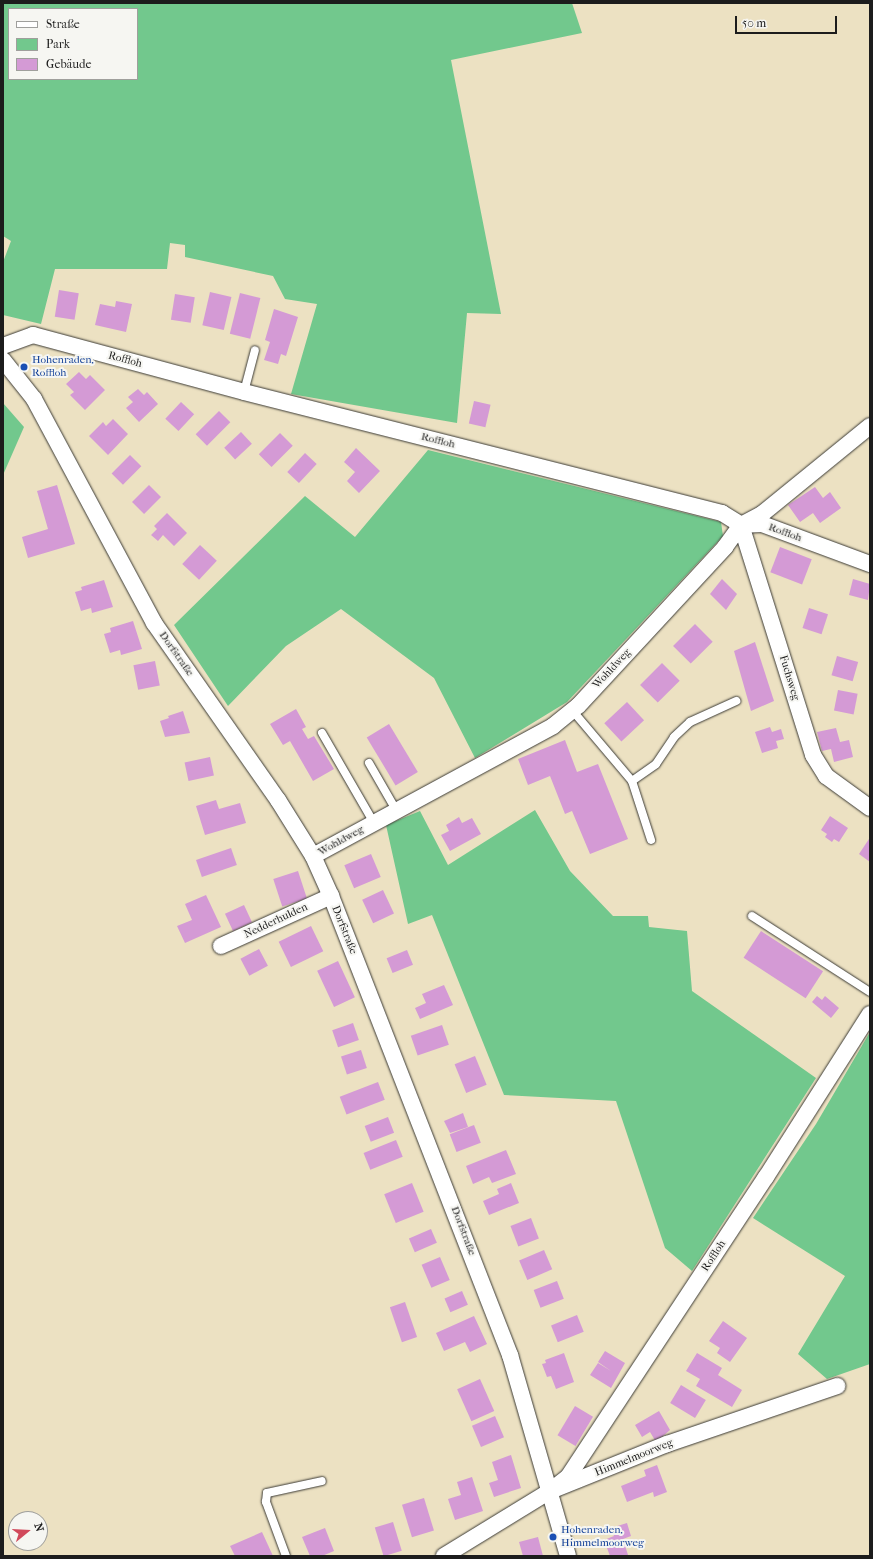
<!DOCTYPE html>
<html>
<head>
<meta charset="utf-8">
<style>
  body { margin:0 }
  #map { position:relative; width:873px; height:1559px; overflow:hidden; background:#ece1c2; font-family:"IM FELL French Canon",serif }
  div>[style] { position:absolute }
  .green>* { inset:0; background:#72c88d }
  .building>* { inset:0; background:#d49ad5; transform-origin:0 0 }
  .roads { filter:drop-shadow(0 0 1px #3b3a35) drop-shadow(0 0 1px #3b3a35) }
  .lane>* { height:8px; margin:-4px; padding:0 4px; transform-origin:4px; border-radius:4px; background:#fff }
  .street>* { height:16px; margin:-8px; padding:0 8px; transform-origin:8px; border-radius:8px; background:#fff }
  .dots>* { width:11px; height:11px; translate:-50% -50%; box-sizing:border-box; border:2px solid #f6f6f2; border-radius:50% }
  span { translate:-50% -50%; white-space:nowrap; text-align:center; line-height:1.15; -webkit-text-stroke:4px #f6f6f2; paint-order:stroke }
  .street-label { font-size:11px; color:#1c1c1c }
  .transit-label { font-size:11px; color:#164399 }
  .left { translate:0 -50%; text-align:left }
  .frame { position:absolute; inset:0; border:4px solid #1c1c1c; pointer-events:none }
  .legend { position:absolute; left:8px; top:8px; width:130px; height:72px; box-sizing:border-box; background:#f6f6f2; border:1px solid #9f9f9c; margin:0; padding:5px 7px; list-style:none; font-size:12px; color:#1c1c1c }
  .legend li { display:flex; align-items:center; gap:8px; height:20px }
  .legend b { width:20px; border:1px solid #9f9f9c }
  .north { position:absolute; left:8px; top:1511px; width:40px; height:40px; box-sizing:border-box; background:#f6f6f2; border:1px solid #9f9f9c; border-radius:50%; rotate:72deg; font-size:11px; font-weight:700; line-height:16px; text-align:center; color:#1c1c1c }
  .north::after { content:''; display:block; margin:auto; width:14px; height:18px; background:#d1495b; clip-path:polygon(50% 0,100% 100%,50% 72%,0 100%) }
  .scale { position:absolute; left:735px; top:16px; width:102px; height:18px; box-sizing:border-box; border:2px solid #1c1c1c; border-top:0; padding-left:5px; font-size:12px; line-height:14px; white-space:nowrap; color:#1c1c1c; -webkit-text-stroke:3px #f6f6f2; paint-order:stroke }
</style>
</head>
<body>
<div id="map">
  <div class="green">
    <div style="clip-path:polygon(evenodd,3px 3px,572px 3px,582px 33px,451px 60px,501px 314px,467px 313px,457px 423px,291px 394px,317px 304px,285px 299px,273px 276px,185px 257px,185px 245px,170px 243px,167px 269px,55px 269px,41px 324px,3px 315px,3px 262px,11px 241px,3px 236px,3px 3px,9px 9px,137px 9px,137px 79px,9px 79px,9px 9px)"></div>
    <div style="clip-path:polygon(3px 403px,24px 427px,3px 475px)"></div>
    <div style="clip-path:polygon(428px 450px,721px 522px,723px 536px,567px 702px,475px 758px,434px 678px,341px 609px,286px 646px,228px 706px,174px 625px,305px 496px,355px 537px)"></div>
    <div style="clip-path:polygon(535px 810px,570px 871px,613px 916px,648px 916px,649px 927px,687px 931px,692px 991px,816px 1078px,692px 1271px,665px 1248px,616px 1101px,504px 1095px,432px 915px,408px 924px,386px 825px,420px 811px,448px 865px)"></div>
    <div style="clip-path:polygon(870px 1032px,870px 1364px,827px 1379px,798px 1354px,845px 1276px,753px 1218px,816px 1124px)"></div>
  </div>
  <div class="building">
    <div style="left:59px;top:290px;width:20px;height:27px;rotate:9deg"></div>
    <div style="left:210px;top:292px;width:22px;height:34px;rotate:13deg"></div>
    <div style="left:240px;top:293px;width:21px;height:42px;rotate:14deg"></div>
    <div style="left:175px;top:294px;width:20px;height:26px;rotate:9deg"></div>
    <div style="clip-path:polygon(116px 301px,132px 304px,126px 332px,95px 325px,100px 304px,115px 307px)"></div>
    <div style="clip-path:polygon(274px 309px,298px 317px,286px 356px,281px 354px,278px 364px,264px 360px,270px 342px,265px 340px)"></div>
    <div style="clip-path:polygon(79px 372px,86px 379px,90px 375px,105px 390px,85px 410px,70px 395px,74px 392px,66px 384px)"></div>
    <div style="clip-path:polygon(138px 389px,144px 395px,147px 392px,158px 404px,139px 422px,126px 408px,133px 402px,128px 397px)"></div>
    <div style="left:474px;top:401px;width:17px;height:23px;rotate:13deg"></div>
    <div style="left:181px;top:402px;width:18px;height:23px;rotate:43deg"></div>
    <div style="left:219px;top:411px;width:16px;height:33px;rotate:45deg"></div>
    <div style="clip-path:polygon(113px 419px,128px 434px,108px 455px,89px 436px,103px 422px,106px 426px)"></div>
    <div style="left:241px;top:432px;width:16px;height:23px;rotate:47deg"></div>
    <div style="left:280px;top:433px;width:18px;height:30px;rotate:45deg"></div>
    <div style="clip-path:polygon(356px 448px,380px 471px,359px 493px,347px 481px,355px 472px,344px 462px)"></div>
    <div style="left:305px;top:453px;width:16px;height:26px;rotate:43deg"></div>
    <div style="left:130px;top:455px;width:16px;height:26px;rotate:45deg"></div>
    <div style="clip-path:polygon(57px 485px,75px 544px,28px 558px,22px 537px,48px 529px,37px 491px)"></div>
    <div style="left:149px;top:485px;width:17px;height:24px;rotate:45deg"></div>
    <div style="clip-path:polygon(815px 487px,823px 498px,830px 492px,841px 508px,820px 523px,813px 513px,800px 522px,788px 505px)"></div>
    <div style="clip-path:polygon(167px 513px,187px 533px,174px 546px,163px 535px,158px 541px,151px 535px,157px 529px,154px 526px)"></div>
    <div style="left:200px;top:545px;width:23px;height:26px;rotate:43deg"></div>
    <div style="left:780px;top:547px;width:34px;height:27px;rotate:21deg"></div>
    <div style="clip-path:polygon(722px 579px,737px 594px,726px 610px,710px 594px)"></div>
    <div style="clip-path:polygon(853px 579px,870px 584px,868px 600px,849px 595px)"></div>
    <div style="clip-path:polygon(104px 580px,113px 607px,92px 613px,91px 608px,81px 611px,75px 592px,82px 590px,81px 587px)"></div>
    <div style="left:809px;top:608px;width:20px;height:21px;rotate:18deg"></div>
    <div style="clip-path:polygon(133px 621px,142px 649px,121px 655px,120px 650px,110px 653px,104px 634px,111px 632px,110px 628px)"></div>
    <div style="left:695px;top:624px;width:25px;height:31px;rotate:45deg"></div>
    <div style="clip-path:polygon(755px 642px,774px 701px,751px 711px,734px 651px)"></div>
    <div style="left:837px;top:656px;width:22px;height:20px;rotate:16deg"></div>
    <div style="left:155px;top:661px;width:25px;height:22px;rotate:79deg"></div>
    <div style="left:662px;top:663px;width:25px;height:31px;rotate:45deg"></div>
    <div style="left:838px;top:690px;width:20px;height:21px;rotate:11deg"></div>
    <div style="left:627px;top:702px;width:25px;height:31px;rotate:47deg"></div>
    <div style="clip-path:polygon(296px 709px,306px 727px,302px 729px,308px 739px,314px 736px,334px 769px,313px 781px,290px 741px,283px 745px,270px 724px)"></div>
    <div style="clip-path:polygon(183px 711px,190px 733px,165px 737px,160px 721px,169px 718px,168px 716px)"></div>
    <div style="left:389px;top:724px;width:56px;height:26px;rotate:59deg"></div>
    <div style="clip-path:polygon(770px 727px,772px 732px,781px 729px,784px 739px,776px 741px,778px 748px,762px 753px,755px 732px)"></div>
    <div style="clip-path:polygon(836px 728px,840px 742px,849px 740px,853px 757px,834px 762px,831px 749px,822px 751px,817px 732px)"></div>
    <div style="clip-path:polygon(565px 740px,577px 772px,598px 764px,628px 839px,590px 854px,572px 811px,565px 814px,550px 776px,528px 785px,518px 759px)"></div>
    <div style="left:210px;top:757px;width:19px;height:26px;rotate:78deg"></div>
    <div style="clip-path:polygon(216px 800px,219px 809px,240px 803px,246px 823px,205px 835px,196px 806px)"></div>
    <div style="clip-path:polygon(830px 816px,848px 828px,839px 842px,834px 839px,832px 842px,825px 837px,827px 834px,821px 830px)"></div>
    <div style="clip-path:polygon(459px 817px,462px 823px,472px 818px,481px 834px,450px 851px,441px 835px,449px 831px,446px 825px)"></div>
    <div style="clip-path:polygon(869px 839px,870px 840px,870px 862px,859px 854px)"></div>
    <div style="left:231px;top:848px;width:18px;height:37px;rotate:71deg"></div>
    <div style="left:371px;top:854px;width:25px;height:29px;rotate:67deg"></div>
    <div style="left:298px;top:871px;width:29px;height:26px;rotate:72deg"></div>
    <div style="left:383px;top:890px;width:26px;height:23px;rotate:65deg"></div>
    <div style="clip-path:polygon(206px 895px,221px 927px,185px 943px,177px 926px,192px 920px,185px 904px)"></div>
    <div style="left:244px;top:905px;width:19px;height:21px;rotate:65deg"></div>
    <div style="left:311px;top:926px;width:28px;height:36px;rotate:64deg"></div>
    <div style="left:761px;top:931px;width:74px;height:32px;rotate:33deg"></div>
    <div style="left:259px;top:949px;width:19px;height:21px;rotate:62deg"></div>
    <div style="left:407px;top:950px;width:16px;height:22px;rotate:68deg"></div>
    <div style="left:338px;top:961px;width:40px;height:23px;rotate:65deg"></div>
    <div style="clip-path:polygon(444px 985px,453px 1005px,420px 1019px,415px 1008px,426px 1003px,422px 994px)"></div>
    <div style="clip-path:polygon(817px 996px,822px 1000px,825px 996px,839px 1008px,831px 1018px,812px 1002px)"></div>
    <div style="left:353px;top:1023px;width:18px;height:22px;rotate:71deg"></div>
    <div style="left:442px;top:1025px;width:21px;height:33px;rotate:71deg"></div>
    <div style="left:361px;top:1050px;width:19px;height:21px;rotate:72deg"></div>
    <div style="left:475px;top:1056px;width:31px;height:22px;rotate:68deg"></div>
    <div style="left:378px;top:1082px;width:19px;height:41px;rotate:69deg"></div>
    <div style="clip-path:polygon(463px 1113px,468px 1127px,450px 1133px,444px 1121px)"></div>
    <div style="left:388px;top:1117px;width:17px;height:25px;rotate:69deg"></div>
    <div style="left:474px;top:1125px;width:19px;height:26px;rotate:69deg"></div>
    <div style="left:396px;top:1140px;width:18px;height:35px;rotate:68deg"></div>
    <div style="clip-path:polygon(506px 1150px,516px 1174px,492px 1183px,489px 1177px,473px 1184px,466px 1166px)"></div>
    <div style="left:412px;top:1183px;width:31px;height:30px;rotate:68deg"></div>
    <div style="clip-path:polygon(511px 1183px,519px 1203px,489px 1215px,483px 1201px,499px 1194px,497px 1189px)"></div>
    <div style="left:531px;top:1218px;width:22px;height:22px;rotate:69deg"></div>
    <div style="left:431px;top:1229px;width:15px;height:24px;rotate:67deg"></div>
    <div style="left:544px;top:1250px;width:21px;height:27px;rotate:67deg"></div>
    <div style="left:440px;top:1257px;width:25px;height:20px;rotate:67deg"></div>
    <div style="left:557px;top:1281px;width:19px;height:25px;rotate:69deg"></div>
    <div style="left:462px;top:1291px;width:15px;height:19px;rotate:67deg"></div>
    <div style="left:405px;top:1302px;width:37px;height:16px;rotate:71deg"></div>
    <div style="left:577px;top:1315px;width:18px;height:28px;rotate:68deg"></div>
    <div style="clip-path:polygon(474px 1316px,487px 1344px,470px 1352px,465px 1342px,444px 1351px,436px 1333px)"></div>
    <div style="clip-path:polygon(723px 1321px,747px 1338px,730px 1362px,717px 1353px,720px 1348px,709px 1341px)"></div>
    <div style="clip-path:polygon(605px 1351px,625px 1363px,611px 1388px,590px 1375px,598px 1363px,611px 1371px,598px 1362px)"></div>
    <div style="clip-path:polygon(564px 1353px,574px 1382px,556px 1389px,551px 1376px,547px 1377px,542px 1364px,546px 1363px,545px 1360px)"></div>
    <div style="clip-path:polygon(697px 1353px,722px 1368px,718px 1375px,742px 1390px,732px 1407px,696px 1386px,700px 1379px,686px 1371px)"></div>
    <div style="left:480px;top:1379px;width:35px;height:25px;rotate:66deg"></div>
    <div style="left:681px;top:1385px;width:29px;height:21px;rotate:31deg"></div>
    <div style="left:575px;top:1406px;width:21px;height:34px;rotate:31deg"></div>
    <div style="clip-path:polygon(659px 1411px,670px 1430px,656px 1442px,650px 1432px,642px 1437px,635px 1425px)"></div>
    <div style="left:495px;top:1416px;width:23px;height:25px;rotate:67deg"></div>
    <div style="clip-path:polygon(511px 1455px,521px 1488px,494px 1497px,489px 1483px,498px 1480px,492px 1462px)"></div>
    <div style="clip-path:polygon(657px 1465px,667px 1492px,654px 1497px,653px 1492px,627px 1502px,621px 1486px,646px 1476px,644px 1470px)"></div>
    <div style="clip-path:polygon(472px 1477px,483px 1511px,455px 1520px,448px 1499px,461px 1495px,457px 1482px)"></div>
    <div style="left:424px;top:1498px;width:34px;height:23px;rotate:73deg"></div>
    <div style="left:393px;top:1522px;width:30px;height:19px;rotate:73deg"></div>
    <div style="clip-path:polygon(627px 1523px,631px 1536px,623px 1539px,628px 1555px,610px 1556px,604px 1540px,614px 1536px,611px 1528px)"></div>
    <div style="clip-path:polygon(325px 1528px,334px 1551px,322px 1556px,310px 1556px,302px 1537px)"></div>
    <div style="clip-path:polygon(262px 1532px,273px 1556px,235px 1556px,230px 1546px)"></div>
    <div style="clip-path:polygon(538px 1537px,543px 1556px,523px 1556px,519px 1542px)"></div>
  </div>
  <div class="roads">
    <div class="lane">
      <div style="left:244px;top:392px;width:43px;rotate:-75.3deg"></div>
      <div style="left:572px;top:710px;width:93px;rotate:49.8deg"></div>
      <div style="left:632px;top:781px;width:62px;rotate:72.1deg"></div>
      <div style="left:322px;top:733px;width:104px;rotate:60deg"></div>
      <div style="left:369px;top:763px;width:54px;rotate:60.1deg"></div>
      <div style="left:632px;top:781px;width:29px;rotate:-35deg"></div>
      <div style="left:656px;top:764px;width:32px;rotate:-56deg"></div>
      <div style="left:674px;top:737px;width:22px;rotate:-43deg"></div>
      <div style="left:690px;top:722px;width:51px;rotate:-24.5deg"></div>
      <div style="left:752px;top:916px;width:140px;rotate:32.8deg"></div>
      <div style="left:286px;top:1556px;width:58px;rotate:-110.3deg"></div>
      <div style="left:266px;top:1502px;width:9px;rotate:-84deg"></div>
      <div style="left:267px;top:1493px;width:56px;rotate:-12.3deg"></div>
    </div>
    <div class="street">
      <div style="left:3px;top:346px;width:32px;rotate:-20deg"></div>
      <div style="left:33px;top:335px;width:219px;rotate:15.1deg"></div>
      <div style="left:244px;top:392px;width:493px;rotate:14.2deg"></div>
      <div style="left:722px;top:513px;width:22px;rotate:32deg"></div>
      <div style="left:741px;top:525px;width:21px;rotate:-3deg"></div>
      <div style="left:762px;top:524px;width:115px;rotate:20.3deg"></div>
      <div style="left:3px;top:360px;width:50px;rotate:51.5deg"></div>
      <div style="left:34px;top:399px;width:254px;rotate:61.8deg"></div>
      <div style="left:154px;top:623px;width:216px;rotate:55deg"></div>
      <div style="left:278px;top:800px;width:66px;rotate:58deg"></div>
      <div style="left:313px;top:856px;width:44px;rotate:65.8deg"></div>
      <div style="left:331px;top:896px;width:493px;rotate:68.7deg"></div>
      <div style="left:510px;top:1355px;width:209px;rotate:73.9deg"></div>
      <div style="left:741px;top:525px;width:241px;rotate:72.6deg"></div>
      <div style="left:813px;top:755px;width:25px;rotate:58deg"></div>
      <div style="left:826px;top:776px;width:54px;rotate:36deg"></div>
      <div style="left:313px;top:856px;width:273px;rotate:-28.4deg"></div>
      <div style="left:553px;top:726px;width:32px;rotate:-39deg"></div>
      <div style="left:578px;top:706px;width:217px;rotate:-47.2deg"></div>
      <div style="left:725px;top:547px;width:27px;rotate:-54deg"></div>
      <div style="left:741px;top:525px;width:24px;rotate:-28deg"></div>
      <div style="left:762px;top:514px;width:139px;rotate:-39.2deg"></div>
      <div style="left:221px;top:946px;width:121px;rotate:-24.4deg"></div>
      <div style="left:550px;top:1491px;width:23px;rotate:-38deg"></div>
      <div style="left:568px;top:1477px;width:359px;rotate:-56.6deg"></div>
      <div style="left:766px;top:1177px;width:193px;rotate:-57.5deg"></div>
      <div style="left:444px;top:1556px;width:124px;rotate:-31.5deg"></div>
      <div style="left:550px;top:1491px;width:126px;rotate:-21.9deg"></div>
      <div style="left:667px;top:1444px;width:180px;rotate:-18.8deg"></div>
    </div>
  </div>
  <div class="dots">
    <div style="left:24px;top:367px;background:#1a4fb4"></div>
    <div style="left:553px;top:1537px;background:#1a4fb4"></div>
  </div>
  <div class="street-label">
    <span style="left:125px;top:360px;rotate:15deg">Roffloh</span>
    <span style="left:438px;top:441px;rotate:14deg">Roffloh</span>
    <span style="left:785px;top:533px;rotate:20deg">Roffloh</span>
    <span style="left:176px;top:654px;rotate:55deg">Dorfstraße</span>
    <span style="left:612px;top:669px;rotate:-47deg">Wohldweg</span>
    <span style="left:789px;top:678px;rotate:73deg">Fuchsweg</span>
    <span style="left:341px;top:841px;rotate:-29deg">Wohldweg</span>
    <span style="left:276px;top:921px;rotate:-25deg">Nedderhulden</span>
    <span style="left:344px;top:930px;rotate:68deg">Dorfstraße</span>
    <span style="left:463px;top:1231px;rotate:69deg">Dorfstraße</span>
    <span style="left:714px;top:1256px;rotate:-57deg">Roffloh</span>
    <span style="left:634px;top:1458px;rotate:-22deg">Himmelmoorweg</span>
  </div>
  <div class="transit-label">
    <span class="left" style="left:32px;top:367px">Hohenraden,<br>Roffloh</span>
    <span class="left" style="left:561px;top:1537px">Hohenraden,<br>Himmelmoorweg</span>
  </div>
  <div class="frame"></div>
  <ul class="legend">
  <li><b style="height:5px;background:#fff"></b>Straße</li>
  <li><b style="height:11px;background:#72c88d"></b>Park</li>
  <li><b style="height:11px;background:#d49ad5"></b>Gebäude</li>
  </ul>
  <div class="north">N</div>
  <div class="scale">50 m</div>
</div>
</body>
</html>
